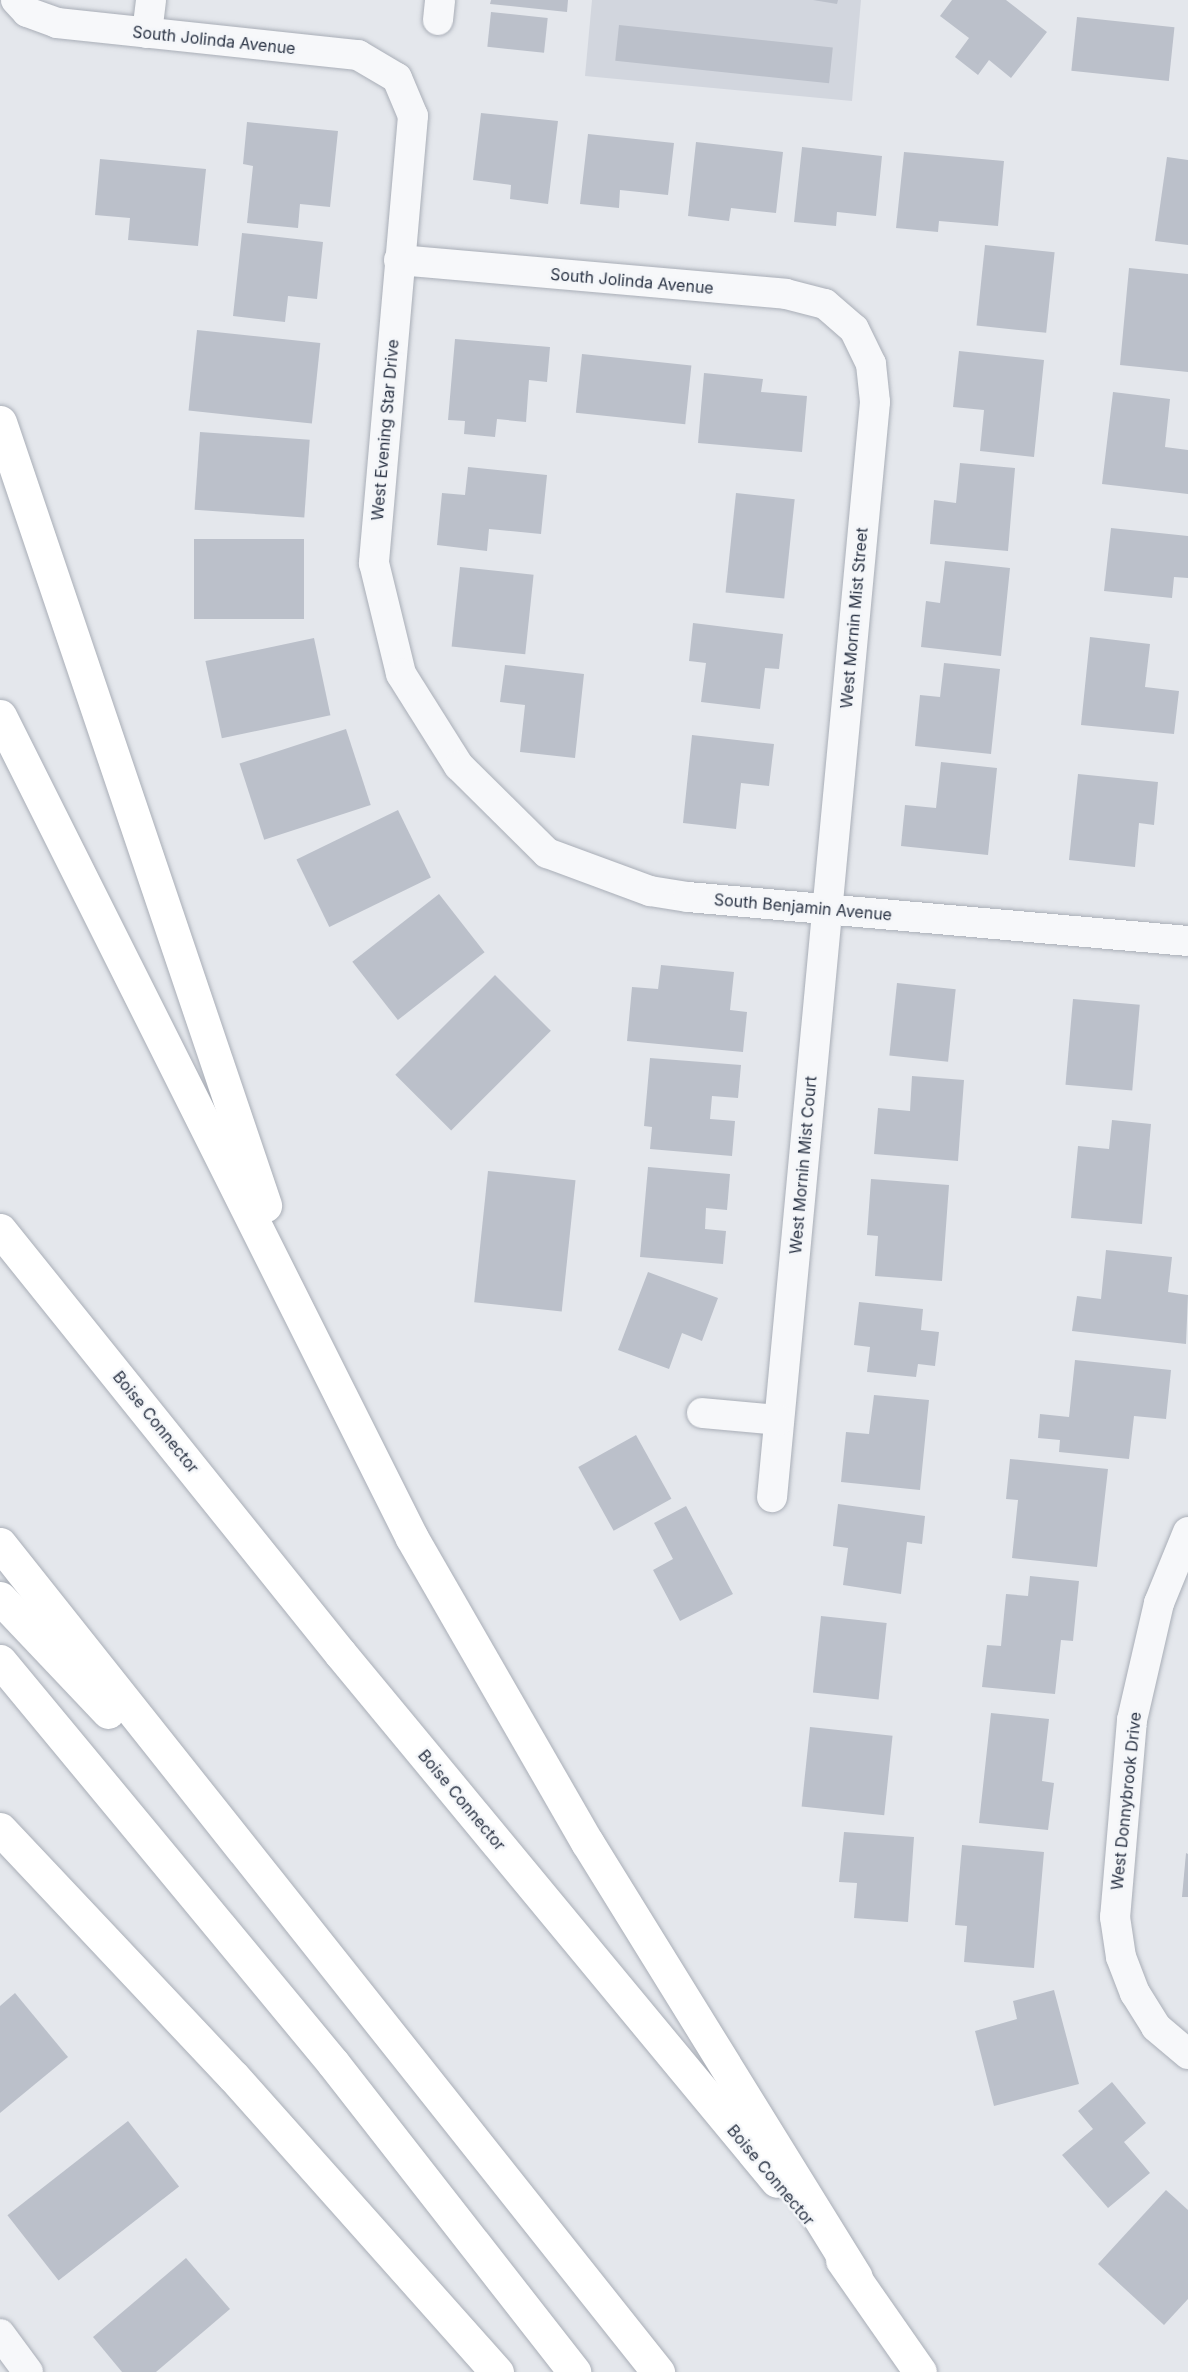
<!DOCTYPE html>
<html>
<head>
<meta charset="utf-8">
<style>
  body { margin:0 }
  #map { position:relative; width:1188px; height:2372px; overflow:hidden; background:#e4e7ec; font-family:Inter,sans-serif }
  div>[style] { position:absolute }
  .built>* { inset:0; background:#d2d6de }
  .building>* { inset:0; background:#bbc0ca; transform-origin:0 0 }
  .roads { filter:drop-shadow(0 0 2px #a9aeb7) drop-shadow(0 0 2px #a9aeb7) }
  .minor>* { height:30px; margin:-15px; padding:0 15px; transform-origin:15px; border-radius:15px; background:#f7f8fa }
  .motorway>* { height:33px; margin:-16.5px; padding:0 16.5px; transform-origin:16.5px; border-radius:16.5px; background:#fff }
  span { translate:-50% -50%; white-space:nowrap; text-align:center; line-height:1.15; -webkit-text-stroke:5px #f4f6f9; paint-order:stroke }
  .street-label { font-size:16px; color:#2b3445 }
</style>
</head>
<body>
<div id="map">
  <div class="built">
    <div style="clip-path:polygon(592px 0,861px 0,852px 101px,585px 76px)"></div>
  </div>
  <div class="building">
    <div style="clip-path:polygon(491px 0,568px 0,567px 12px,490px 4px)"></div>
    <div style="clip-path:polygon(813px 0,838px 0,837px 4px)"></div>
    <div style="clip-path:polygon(952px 0,1006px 0,1047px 32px,1011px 78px,989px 60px,978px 75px,955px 57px,969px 38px,940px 16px)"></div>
    <div style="left:491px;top:12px;width:57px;height:35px;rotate:6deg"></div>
    <div style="left:1077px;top:17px;width:98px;height:54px;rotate:6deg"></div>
    <div style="left:619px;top:25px;width:215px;height:36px;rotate:6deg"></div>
    <div style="clip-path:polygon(481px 113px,558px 121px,548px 204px,510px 199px,511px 185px,473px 180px)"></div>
    <div style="clip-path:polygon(247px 122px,338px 131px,330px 207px,300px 204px,298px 228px,247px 223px,253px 166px,243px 164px)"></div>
    <div style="clip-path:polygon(588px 134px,674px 143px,668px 195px,620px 190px,619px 208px,580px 204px)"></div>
    <div style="clip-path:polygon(696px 142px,783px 152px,776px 213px,731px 208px,729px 221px,688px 216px)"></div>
    <div style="clip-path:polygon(802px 147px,882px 156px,876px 216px,837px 212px,836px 226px,794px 222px)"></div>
    <div style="clip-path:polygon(904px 152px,1004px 161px,998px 226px,939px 221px,938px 232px,896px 228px)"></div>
    <div style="clip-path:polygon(1167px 157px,1188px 160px,1188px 245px,1155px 241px)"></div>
    <div style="clip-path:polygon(100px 159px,206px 169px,198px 246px,128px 240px,130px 218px,95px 215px)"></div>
    <div style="clip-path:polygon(242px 233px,323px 242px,317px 299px,288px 296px,285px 322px,233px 316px)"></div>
    <div style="left:985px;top:245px;width:70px;height:81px;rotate:6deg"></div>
    <div style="clip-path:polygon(1129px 268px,1188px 274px,1188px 372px,1120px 365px)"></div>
    <div style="left:197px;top:330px;width:124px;height:81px;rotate:6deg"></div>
    <div style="clip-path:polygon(455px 339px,550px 347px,547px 382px,529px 380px,526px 422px,497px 419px,495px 437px,464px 434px,465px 421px,448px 420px)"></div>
    <div style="clip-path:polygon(959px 351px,1044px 360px,1034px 457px,980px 451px,984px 410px,953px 407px)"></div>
    <div style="left:582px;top:354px;width:110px;height:59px;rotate:6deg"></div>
    <div style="clip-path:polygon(704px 373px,763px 379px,761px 392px,807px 396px,802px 452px,698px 443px)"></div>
    <div style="clip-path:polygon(1113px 392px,1170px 399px,1165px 447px,1188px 450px,1188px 494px,1102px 484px)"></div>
    <div style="left:200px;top:432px;width:110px;height:78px;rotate:4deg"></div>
    <div style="clip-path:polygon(960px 463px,1015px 468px,1008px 551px,930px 544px,934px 500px,956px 503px)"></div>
    <div style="clip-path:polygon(468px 467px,547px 475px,541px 534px,489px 529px,487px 551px,437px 545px,442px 493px,465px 495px)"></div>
    <div style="left:736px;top:493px;width:59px;height:100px;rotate:6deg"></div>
    <div style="clip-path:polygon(1111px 528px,1188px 536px,1188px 578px,1174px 577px,1172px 598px,1104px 591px)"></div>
    <div style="left:194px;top:539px;width:110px;height:80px"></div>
    <div style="clip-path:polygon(945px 561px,1010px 568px,1001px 656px,921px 647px,926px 601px,940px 603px)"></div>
    <div style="left:460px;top:567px;width:74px;height:80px;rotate:6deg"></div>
    <div style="clip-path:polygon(693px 623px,783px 634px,779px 669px,765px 668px,760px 709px,701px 702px,706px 663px,689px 661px)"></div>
    <div style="clip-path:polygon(1090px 637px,1150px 644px,1145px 687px,1179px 691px,1174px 734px,1081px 725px)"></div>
    <div style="left:314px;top:638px;width:79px;height:111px;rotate:78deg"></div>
    <div style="clip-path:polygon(944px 663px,1000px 669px,991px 754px,915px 746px,920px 695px,940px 697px)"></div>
    <div style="clip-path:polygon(505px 665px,584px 674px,575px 758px,520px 752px,525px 705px,500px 702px)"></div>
    <div style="left:346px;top:729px;width:80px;height:112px;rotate:72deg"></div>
    <div style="clip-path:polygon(692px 735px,774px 744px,769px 786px,741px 783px,736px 829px,683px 823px)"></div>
    <div style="clip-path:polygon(941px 762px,997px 768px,988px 855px,901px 846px,905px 805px,936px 808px)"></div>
    <div style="clip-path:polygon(1078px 774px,1158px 782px,1154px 825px,1139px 823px,1135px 867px,1069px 860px)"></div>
    <div style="left:398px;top:810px;width:75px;height:113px;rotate:64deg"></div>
    <div style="left:439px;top:894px;width:74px;height:110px;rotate:52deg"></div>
    <div style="clip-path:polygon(661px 965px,734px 972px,730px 1010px,747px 1012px,743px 1052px,627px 1041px,632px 987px,658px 989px)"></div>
    <div style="left:495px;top:975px;width:79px;height:141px;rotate:45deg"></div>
    <div style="left:897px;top:983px;width:59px;height:73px;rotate:6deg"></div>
    <div style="left:1073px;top:999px;width:67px;height:86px;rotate:5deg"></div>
    <div style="clip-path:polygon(650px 1058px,741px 1065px,738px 1098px,712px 1096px,710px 1119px,735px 1121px,732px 1156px,650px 1149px,652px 1127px,644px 1126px)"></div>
    <div style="clip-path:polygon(912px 1076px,964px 1080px,958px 1161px,874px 1154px,878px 1108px,910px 1111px)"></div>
    <div style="clip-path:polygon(1112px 1120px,1151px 1124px,1142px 1224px,1071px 1218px,1078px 1146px,1109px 1149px)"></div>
    <div style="clip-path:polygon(648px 1167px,730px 1174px,727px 1210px,706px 1208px,705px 1229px,726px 1231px,723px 1264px,640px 1257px)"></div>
    <div style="left:488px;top:1171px;width:88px;height:132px;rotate:6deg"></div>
    <div style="clip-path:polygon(871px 1179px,949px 1185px,942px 1281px,875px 1276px,878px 1236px,867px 1235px)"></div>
    <div style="clip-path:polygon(1106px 1250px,1172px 1257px,1168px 1292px,1188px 1295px,1186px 1344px,1072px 1331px,1077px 1296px,1101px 1299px)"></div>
    <div style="clip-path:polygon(648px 1272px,718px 1298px,702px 1341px,682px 1333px,669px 1369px,618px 1350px)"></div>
    <div style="clip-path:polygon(859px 1302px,923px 1309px,921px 1330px,939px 1332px,935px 1366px,918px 1364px,916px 1377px,867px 1372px,870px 1347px,854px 1345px)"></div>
    <div style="clip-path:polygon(1075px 1360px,1171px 1370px,1166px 1419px,1134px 1416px,1129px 1459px,1059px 1452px,1060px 1440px,1038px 1438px,1040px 1414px,1069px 1417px)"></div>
    <div style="clip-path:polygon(874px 1395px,929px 1400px,920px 1490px,841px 1482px,846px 1432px,869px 1434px)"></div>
    <div style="left:636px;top:1435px;width:73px;height:66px;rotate:61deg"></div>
    <div style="clip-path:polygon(1010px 1459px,1108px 1469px,1097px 1567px,1012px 1558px,1018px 1500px,1006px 1499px)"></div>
    <div style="clip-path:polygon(838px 1504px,925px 1516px,922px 1544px,907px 1542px,901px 1594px,843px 1585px,848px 1548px,833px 1546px)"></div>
    <div style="clip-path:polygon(686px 1506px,733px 1594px,680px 1621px,653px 1570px,673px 1559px,654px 1523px)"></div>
    <div style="clip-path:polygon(1030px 1576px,1079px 1581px,1073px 1641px,1061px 1640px,1055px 1694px,982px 1687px,987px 1645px,1001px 1646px,1006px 1594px,1028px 1596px)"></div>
    <div style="left:821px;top:1616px;width:66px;height:77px;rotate:6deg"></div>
    <div style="clip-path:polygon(991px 1713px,1049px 1719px,1042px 1781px,1054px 1783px,1048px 1830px,979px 1823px)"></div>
    <div style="left:810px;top:1727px;width:83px;height:80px;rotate:6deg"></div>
    <div style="clip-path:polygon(844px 1832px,914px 1837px,908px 1922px,854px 1918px,857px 1883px,839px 1882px)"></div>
    <div style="clip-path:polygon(962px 1845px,1044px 1852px,1034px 1968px,964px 1962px,967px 1926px,955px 1925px)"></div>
    <div style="clip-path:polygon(1186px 1853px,1188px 1854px,1188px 1897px,1182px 1897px)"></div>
    <div style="clip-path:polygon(1054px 1990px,1079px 2084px,994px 2106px,975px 2031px,1017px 2019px,1013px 2001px)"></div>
    <div style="clip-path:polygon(15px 1993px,68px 2057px,0 2113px,0 2006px)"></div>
    <div style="clip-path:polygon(1112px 2082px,1146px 2123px,1124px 2142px,1150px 2173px,1108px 2208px,1062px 2155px,1093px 2129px,1078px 2111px)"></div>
    <div style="left:128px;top:2121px;width:83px;height:153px;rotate:52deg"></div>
    <div style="clip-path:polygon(1166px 2190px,1188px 2210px,1188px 2299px,1164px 2325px,1098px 2264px)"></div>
    <div style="clip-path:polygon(186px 2258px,230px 2309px,156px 2372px,122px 2372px,93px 2337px)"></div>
  </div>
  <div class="roads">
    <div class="minor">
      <div style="left:16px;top:0;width:16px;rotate:47deg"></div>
      <div style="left:27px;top:12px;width:32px;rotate:20deg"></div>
      <div style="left:57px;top:23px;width:303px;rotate:6.1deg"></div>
      <div style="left:358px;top:55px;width:45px;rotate:30.5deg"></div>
      <div style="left:397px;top:78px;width:41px;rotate:67.2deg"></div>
      <div style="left:413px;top:116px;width:449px;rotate:95deg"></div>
      <div style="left:374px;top:563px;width:114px;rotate:76.3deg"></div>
      <div style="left:401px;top:674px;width:109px;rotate:57.8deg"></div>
      <div style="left:459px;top:766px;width:124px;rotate:44.7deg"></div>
      <div style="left:547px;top:853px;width:110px;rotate:20.3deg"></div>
      <div style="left:650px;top:891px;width:38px;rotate:9deg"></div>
      <div style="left:688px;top:897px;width:502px;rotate:5.03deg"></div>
      <div style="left:438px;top:20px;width:20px;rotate:-84deg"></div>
      <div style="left:147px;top:33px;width:33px;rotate:-83deg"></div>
      <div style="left:399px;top:260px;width:388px;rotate:5deg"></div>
      <div style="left:786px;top:294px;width:40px;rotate:14.4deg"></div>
      <div style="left:825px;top:304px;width:38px;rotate:41deg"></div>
      <div style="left:854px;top:329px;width:39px;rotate:64deg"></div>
      <div style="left:871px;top:364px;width:38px;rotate:84deg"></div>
      <div style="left:875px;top:402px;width:1100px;rotate:95.37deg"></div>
      <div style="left:702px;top:1413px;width:77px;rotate:5.2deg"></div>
      <div style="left:1188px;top:1532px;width:77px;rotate:112.2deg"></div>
      <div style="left:1159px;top:1603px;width:120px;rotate:103deg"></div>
      <div style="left:1132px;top:1720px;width:198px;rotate:94.9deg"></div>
      <div style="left:1115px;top:1917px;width:40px;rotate:81.5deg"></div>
      <div style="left:1121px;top:1957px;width:39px;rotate:69deg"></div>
      <div style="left:1135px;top:1993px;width:40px;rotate:58deg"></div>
      <div style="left:1156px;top:2027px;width:42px;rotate:40.2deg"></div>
      <div style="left:0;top:2334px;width:47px;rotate:53.6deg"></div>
    </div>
    <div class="motorway">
      <div style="left:0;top:422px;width:827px;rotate:71.3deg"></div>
      <div style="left:0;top:716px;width:919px;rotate:63.38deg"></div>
      <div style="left:412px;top:1538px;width:351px;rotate:60.1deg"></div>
      <div style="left:587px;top:1842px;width:511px;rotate:58.27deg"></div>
      <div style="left:0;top:1230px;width:543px;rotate:51.21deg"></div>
      <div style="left:340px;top:1653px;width:685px;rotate:50.39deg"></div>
      <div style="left:0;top:1544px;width:1058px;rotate:51.53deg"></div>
      <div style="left:0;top:1598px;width:157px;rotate:46.5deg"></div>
      <div style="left:0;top:1661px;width:522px;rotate:50.36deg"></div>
      <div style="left:333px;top:2063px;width:392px;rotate:52deg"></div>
      <div style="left:0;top:1829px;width:340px;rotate:46.7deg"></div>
      <div style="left:233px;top:2076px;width:397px;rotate:48.3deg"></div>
      <div style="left:842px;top:2260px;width:136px;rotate:55.1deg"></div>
    </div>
  </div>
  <div class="street-label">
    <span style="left:214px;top:40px;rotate:6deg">South Jolinda Avenue</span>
    <span style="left:632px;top:281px;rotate:5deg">South Jolinda Avenue</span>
    <span style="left:385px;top:430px;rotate:-85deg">West Evening Star Drive</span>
    <span style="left:854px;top:618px;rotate:-85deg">West Mornin Mist Street</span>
    <span style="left:803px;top:907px;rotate:5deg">South Benjamin Avenue</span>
    <span style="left:803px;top:1165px;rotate:-85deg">West Mornin Mist Court</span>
    <span style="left:156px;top:1422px;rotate:51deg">Boise Connector</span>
    <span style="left:462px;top:1800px;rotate:50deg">Boise Connector</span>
    <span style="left:1126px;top:1801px;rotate:-84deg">West Donnybrook Drive</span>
    <span style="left:771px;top:2175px;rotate:50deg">Boise Connector</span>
  </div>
</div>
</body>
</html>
